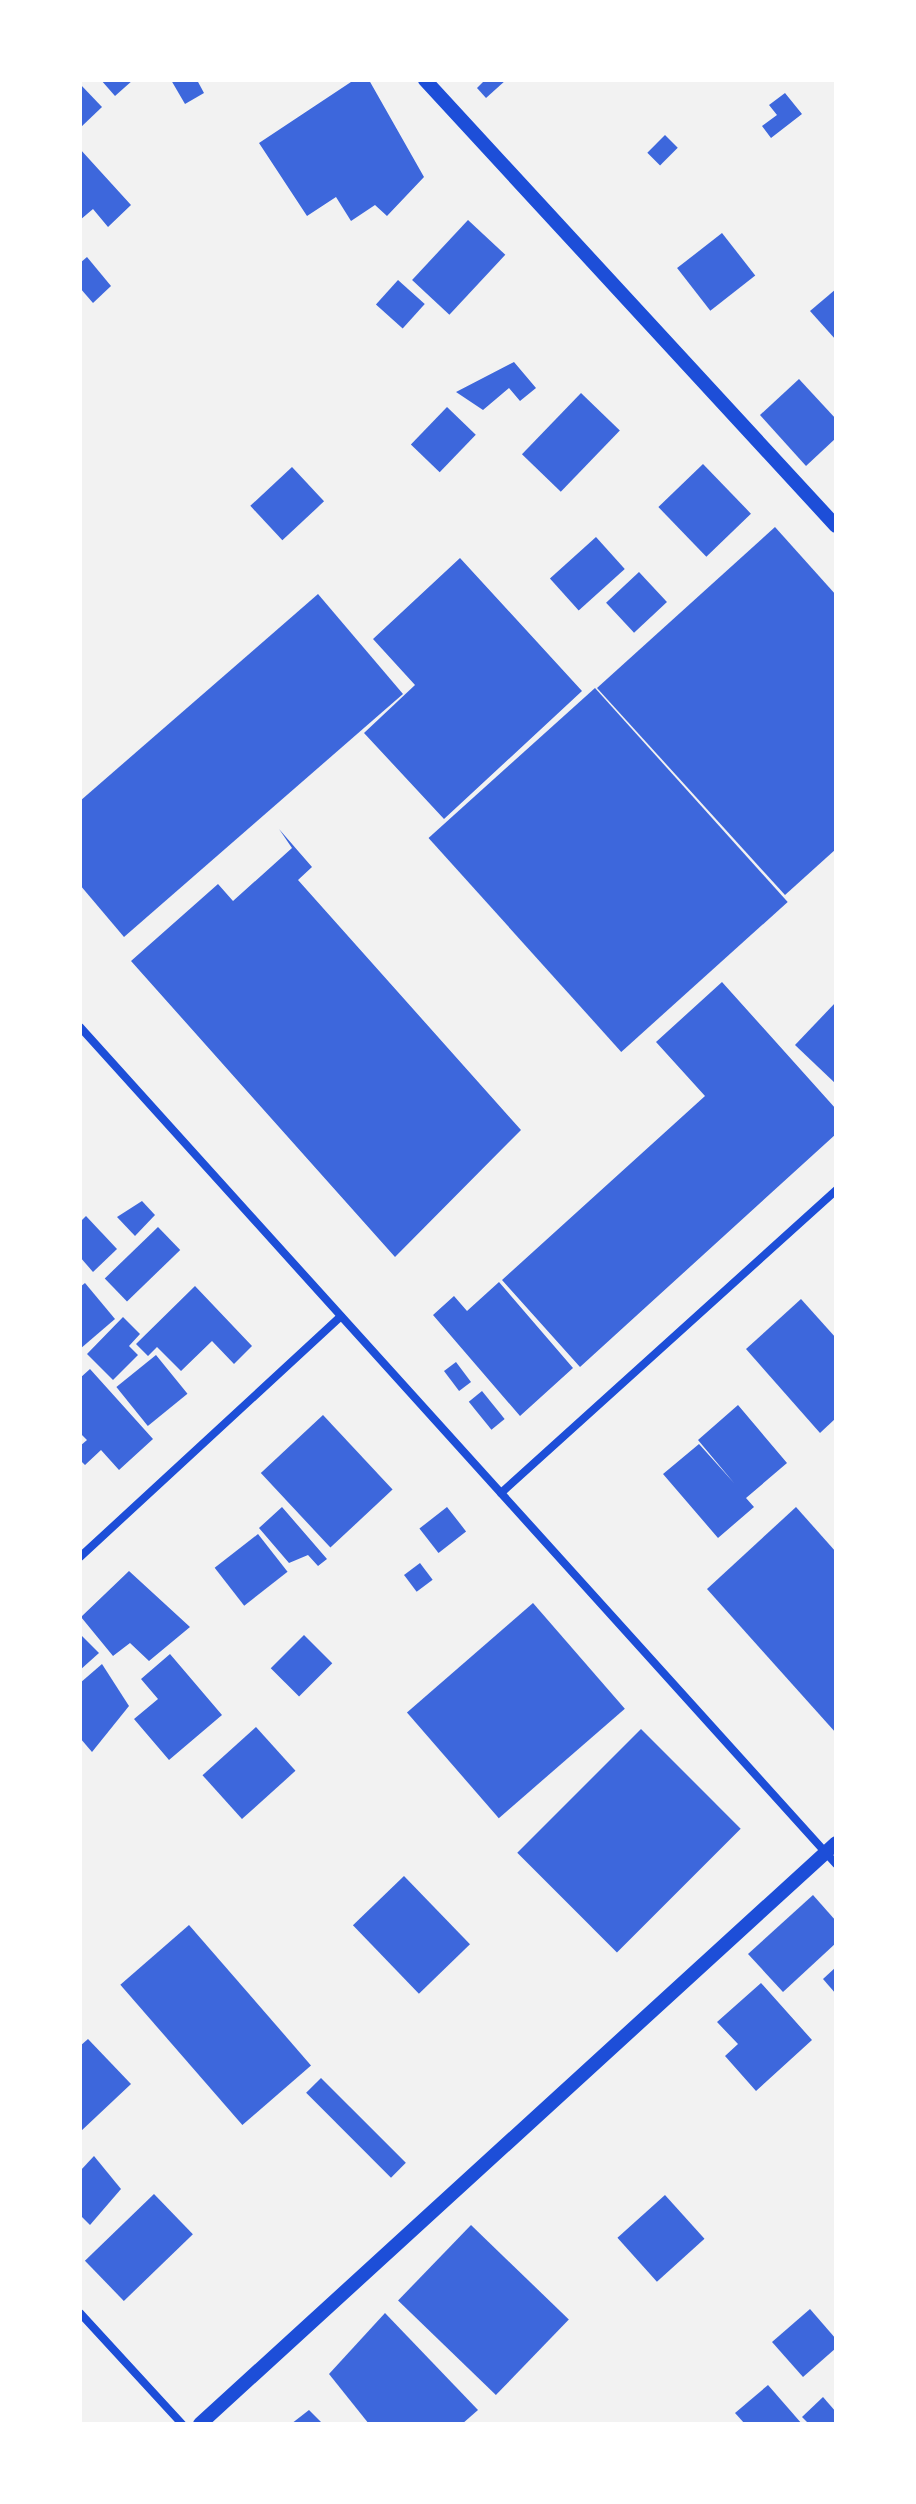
<!DOCTYPE html>
<html>
<head>
<meta charset="utf-8">
<style>
  body { margin:0 }
  #map { position:relative; width:916px; height:2504px; overflow:hidden; background:#f2f2f2; font-family:"Archivo Narrow",sans-serif }
  div>[style] { position:absolute }
  .building>* { inset:0; background:#3d67dc; transform-origin:0 0 }
  .minor>* { height:8px; margin:-4px; padding:0 4px; transform-origin:4px; border-radius:4px; background:#1d4ed8 }
  .tertiary>* { height:14px; margin:-7px; padding:0 7px; transform-origin:7px; border-radius:7px; background:#1d4ed8 }
  span { translate:-50% -50%; white-space:nowrap; text-align:center; line-height:1.15; -webkit-text-stroke:8px #fff; paint-order:stroke }
  .frame { position:absolute; inset:0; border:82px solid #fff; pointer-events:none }
</style>
</head>
<body>
<div id="map">
  <div class="building">
    <div style="clip-path:polygon(101px 80px,133px 80px,115px 96px)"></div>
    <div style="clip-path:polygon(171px 80px,197px 80px,204px 93px,185px 104px)"></div>
    <div style="clip-path:polygon(354px 80px,369px 80px,424px 177px,387px 216px,375px 205px,351px 221px,336px 197px,307px 216px,259px 143px)"></div>
    <div style="clip-path:polygon(485px 80px,506px 80px,486px 98px,477px 88px)"></div>
    <div style="clip-path:polygon(80px 84px,102px 107px,80px 128px)"></div>
    <div style="clip-path:polygon(785px 93px,802px 114px,771px 138px,762px 126px,777px 115px,769px 105px)"></div>
    <div style="left:665px;top:135px;width:18px;height:25px;rotate:45deg"></div>
    <div style="clip-path:polygon(80px 149px,131px 205px,108px 227px,93px 209px,80px 220px)"></div>
    <div style="left:468px;top:220px;width:51px;height:82px;rotate:43deg"></div>
    <div style="left:722px;top:233px;width:54px;height:57px;rotate:52deg"></div>
    <div style="clip-path:polygon(87px 257px,111px 286px,93px 303px,80px 288px,80px 263px)"></div>
    <div style="left:398px;top:280px;width:36px;height:33px;rotate:42deg"></div>
    <div style="clip-path:polygon(836px 289px,836px 340px,810px 311px)"></div>
    <div style="clip-path:polygon(514px 362px,536px 388px,520px 401px,509px 388px,483px 410px,456px 392px)"></div>
    <div style="clip-path:polygon(799px 379px,836px 419px,836px 438px,806px 466px,760px 415px)"></div>
    <div style="left:581px;top:393px;width:54px;height:85px;rotate:44deg"></div>
    <div style="left:447px;top:407px;width:40px;height:52px;rotate:44deg"></div>
    <div style="left:703px;top:464px;width:69px;height:62px;rotate:46deg"></div>
    <div style="left:292px;top:467px;width:47px;height:57px;rotate:47deg"></div>
    <div style="clip-path:polygon(775px 527px,836px 595px,836px 849px,785px 895px,597px 688px)"></div>
    <div style="left:596px;top:537px;width:43px;height:62px;rotate:48deg"></div>
    <div style="clip-path:polygon(460px 558px,582px 691px,444px 819px,364px 733px,415px 685px,373px 639px)"></div>
    <div style="left:639px;top:572px;width:41px;height:45px;rotate:47deg"></div>
    <div style="clip-path:polygon(318px 594px,403px 694px,124px 937px,80px 885px,80px 801px)"></div>
    <div style="left:595px;top:688px;width:288px;height:224px;rotate:48deg"></div>
    <div style="clip-path:polygon(279px 829px,312px 867px,298px 880px,521px 1130px,395px 1257px,131px 961px,218px 884px,233px 901px,292px 848px)"></div>
    <div style="clip-path:polygon(722px 982px,836px 1109px,836px 1134px,580px 1367px,502px 1280px,705px 1096px,656px 1042px)"></div>
    <div style="clip-path:polygon(836px 1002px,836px 1084px,795px 1045px)"></div>
    <div style="clip-path:polygon(142px 1201px,155px 1215px,135px 1236px,117px 1217px)"></div>
    <div style="clip-path:polygon(86px 1216px,117px 1249px,93px 1272px,80px 1257px,80px 1222px)"></div>
    <div style="left:158px;top:1227px;width:32px;height:74px;rotate:46deg"></div>
    <div style="clip-path:polygon(499px 1282px,573px 1368px,520px 1416px,433px 1315px,454px 1296px,467px 1311px)"></div>
    <div style="clip-path:polygon(85px 1283px,115px 1319px,80px 1349px,80px 1287px)"></div>
    <div style="clip-path:polygon(195px 1286px,252px 1346px,234px 1364px,212px 1341px,181px 1371px,157px 1347px,148px 1356px,136px 1344px)"></div>
    <div style="clip-path:polygon(801px 1299px,836px 1338px,836px 1418px,820px 1433px,746px 1349px)"></div>
    <div style="clip-path:polygon(123px 1317px,140px 1334px,129px 1346px,138px 1355px,113px 1380px,87px 1354px)"></div>
    <div style="left:156px;top:1355px;width:50px;height:51px;rotate:51deg"></div>
    <div style="left:456px;top:1362px;width:25px;height:15px;rotate:53deg"></div>
    <div style="clip-path:polygon(90px 1369px,153px 1439px,119px 1470px,101px 1450px,85px 1465px,80px 1460px,80px 1446px,87px 1440px,80px 1433px,80px 1378px)"></div>
    <div style="left:482px;top:1391px;width:36px;height:17px;rotate:51deg"></div>
    <div style="clip-path:polygon(738px 1405px,787px 1463px,746px 1498px,754px 1507px,718px 1538px,663px 1474px,699px 1444px,734px 1483px,698px 1440px)"></div>
    <div style="left:323px;top:1415px;width:102px;height:85px;rotate:47deg"></div>
    <div style="clip-path:polygon(282px 1507px,327px 1559px,318px 1566px,308px 1555px,289px 1563px,259px 1528px)"></div>
    <div style="left:447px;top:1507px;width:31px;height:35px;rotate:52deg"></div>
    <div style="clip-path:polygon(796px 1507px,836px 1552px,836px 1733px,707px 1589px)"></div>
    <div style="left:258px;top:1534px;width:48px;height:55px;rotate:52deg"></div>
    <div style="left:420px;top:1563px;width:21px;height:20px;rotate:53deg"></div>
    <div style="clip-path:polygon(129px 1571px,190px 1627px,149px 1661px,130px 1643px,113px 1656px,81px 1617px)"></div>
    <div style="left:533px;top:1603px;width:140px;height:167px;rotate:49deg"></div>
    <div style="clip-path:polygon(80px 1634px,99px 1653px,80px 1670px)"></div>
    <div style="left:304px;top:1635px;width:40px;height:47px;rotate:45deg"></div>
    <div style="clip-path:polygon(170px 1654px,222px 1715px,169px 1760px,134px 1719px,158px 1699px,141px 1679px)"></div>
    <div style="clip-path:polygon(102px 1664px,129px 1706px,92px 1752px,80px 1738px,80px 1683px)"></div>
    <div style="left:256px;top:1727px;width:59px;height:72px;rotate:48deg"></div>
    <div style="left:641px;top:1729px;width:141px;height:175px;rotate:45deg"></div>
    <div style="left:404px;top:1876px;width:95px;height:71px;rotate:46deg"></div>
    <div style="clip-path:polygon(813px 1895px,836px 1921px,836px 1943px,783px 1992px,748px 1954px)"></div>
    <div style="left:189px;top:1925px;width:186px;height:91px;rotate:49deg"></div>
    <div style="clip-path:polygon(836px 1967px,836px 1994px,823px 1979px)"></div>
    <div style="clip-path:polygon(761px 1983px,812px 2040px,756px 2091px,725px 2056px,738px 2044px,717px 2022px)"></div>
    <div style="clip-path:polygon(88px 2039px,131px 2084px,80px 2132px,80px 2046px)"></div>
    <div style="left:321px;top:2078px;width:120px;height:21px;rotate:45deg"></div>
    <div style="clip-path:polygon(94px 2156px,121px 2189px,90px 2225px,80px 2215px,80px 2171px)"></div>
    <div style="left:154px;top:2194px;width:56px;height:96px;rotate:46deg"></div>
    <div style="left:665px;top:2195px;width:59px;height:64px;rotate:48deg"></div>
    <div style="left:471px;top:2225px;width:136px;height:105px;rotate:44deg"></div>
    <div style="clip-path:polygon(810px 2309px,836px 2339px,836px 2348px,803px 2377px,772px 2342px)"></div>
    <div style="clip-path:polygon(385px 2313px,478px 2410px,462px 2424px,369px 2424px,329px 2374px)"></div>
    <div style="clip-path:polygon(768px 2385px,802px 2424px,745px 2424px,735px 2413px)"></div>
    <div style="clip-path:polygon(823px 2397px,836px 2412px,836px 2424px,809px 2424px,802px 2417px)"></div>
    <div style="clip-path:polygon(309px 2410px,323px 2424px,291px 2424px)"></div>
  </div>
  <div class="minor">
    <div style="left:80px;top:1027px;width:1128px;rotate:47.91deg"></div>
    <div style="left:501px;top:1493px;width:452px;rotate:-42.1deg"></div>
    <div style="left:80px;top:1557px;width:355px;rotate:-42.7deg"></div>
    <div style="left:80px;top:2313px;width:151px;rotate:47.4deg"></div>
  </div>
  <div class="tertiary">
    <div style="left:425px;top:80px;width:606px;rotate:47.34deg"></div>
    <div style="left:200px;top:2424px;width:861px;rotate:-42.41deg"></div>
  </div>
  <div class="frame"></div>
</div>
</body>
</html>
